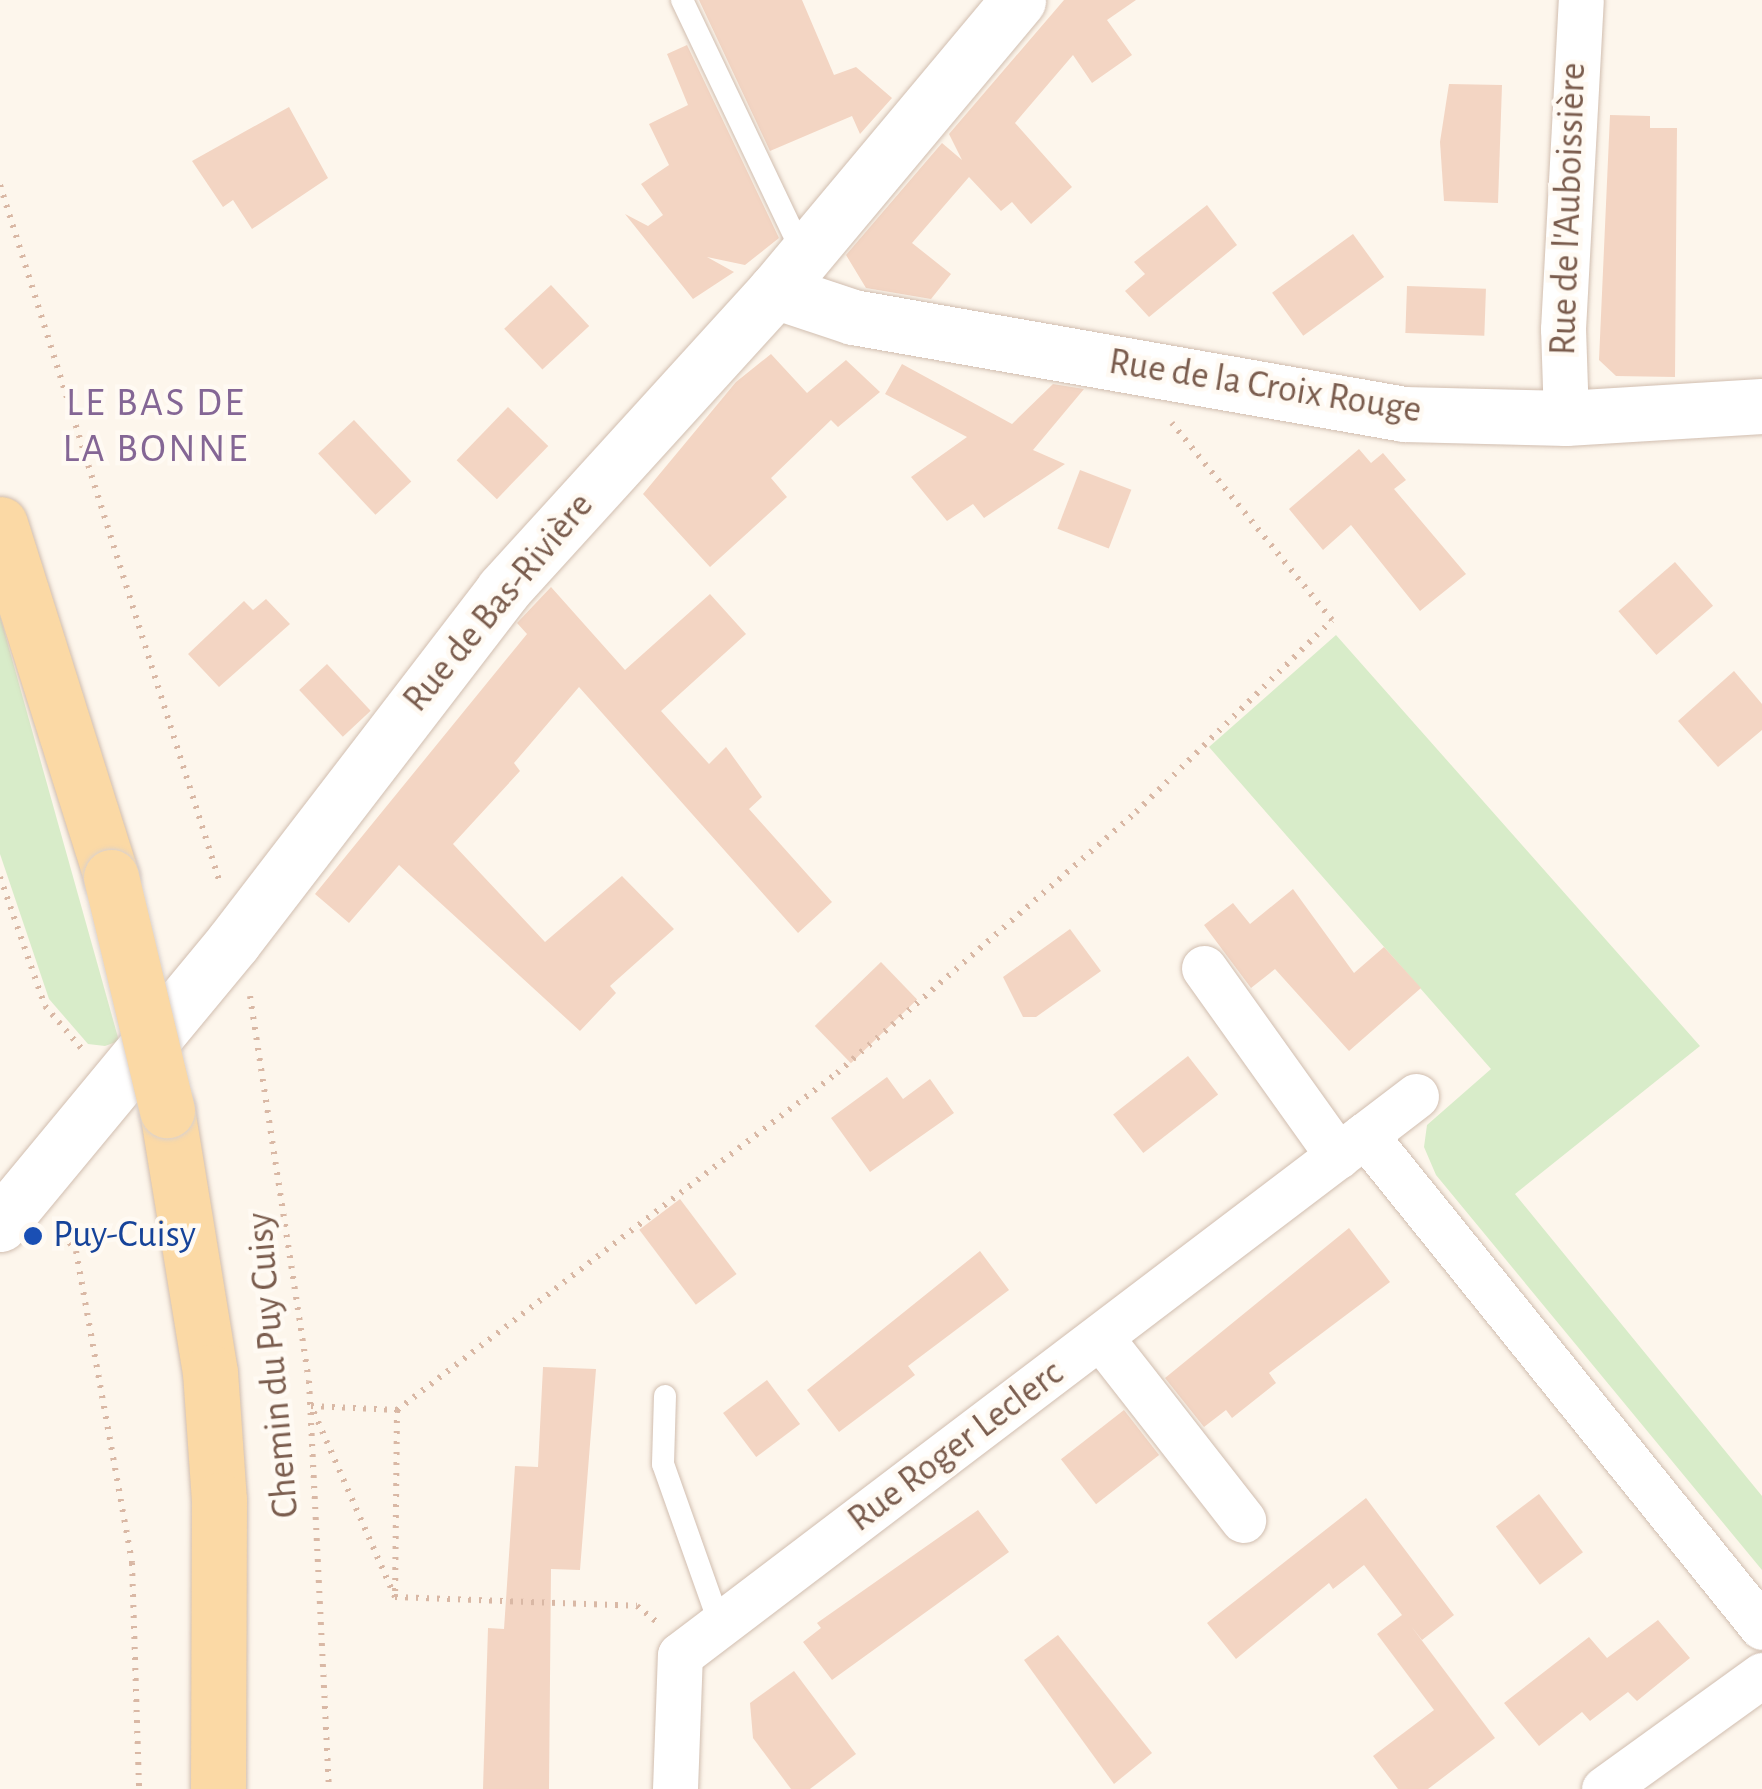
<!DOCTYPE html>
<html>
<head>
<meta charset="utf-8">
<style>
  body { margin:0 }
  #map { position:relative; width:1762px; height:1789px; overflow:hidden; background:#fdf6ec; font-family:"Alegreya Sans",sans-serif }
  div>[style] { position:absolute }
  .green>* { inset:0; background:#d8ecc9 }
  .building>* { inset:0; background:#f3d5c3; transform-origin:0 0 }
  .path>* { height:6px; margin-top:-3px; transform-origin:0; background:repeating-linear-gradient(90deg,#d9b8a5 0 2.5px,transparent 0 10.5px) }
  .roads { filter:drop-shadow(0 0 2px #d1beb0) drop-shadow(0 0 2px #d1beb0) }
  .service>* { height:22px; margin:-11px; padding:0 11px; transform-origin:11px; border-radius:11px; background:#fff }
  .minor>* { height:45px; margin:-22.5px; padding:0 22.5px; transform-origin:22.5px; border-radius:22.5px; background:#fff }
  .tertiary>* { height:55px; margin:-27.5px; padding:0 27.5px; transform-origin:27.5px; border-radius:27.5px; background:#fff }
  .primary>* { height:55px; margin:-27.5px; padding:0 27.5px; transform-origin:27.5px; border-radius:27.5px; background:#fbd9a5 }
  .bridges { filter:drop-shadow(0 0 2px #dad1cd) drop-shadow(0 0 2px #dad1cd) }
  .primary-bridge>* { height:55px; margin:-27.5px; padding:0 27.5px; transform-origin:27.5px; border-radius:27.5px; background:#fbd9a5 }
  .dots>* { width:28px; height:28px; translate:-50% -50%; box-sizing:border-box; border:5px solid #fffaf3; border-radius:50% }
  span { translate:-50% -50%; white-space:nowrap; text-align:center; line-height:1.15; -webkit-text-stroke:9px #fffaf3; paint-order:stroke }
  .street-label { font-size:38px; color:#7a5c4d }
  .transit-label { font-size:38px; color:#164399 }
  .left { translate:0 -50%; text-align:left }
  .neighbourhood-label { font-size:40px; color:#846695; letter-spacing:2.5px }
</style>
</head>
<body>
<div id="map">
  <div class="green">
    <div style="clip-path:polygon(0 616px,119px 1041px,105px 1046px,88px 1044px,49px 999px,0 854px)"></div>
    <div style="clip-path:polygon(1336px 635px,1700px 1046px,1515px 1194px,1762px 1496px,1762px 1570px,1436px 1175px,1424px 1147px,1427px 1125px,1491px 1069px,1209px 747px)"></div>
  </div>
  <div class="building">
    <div style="clip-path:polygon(699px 0,802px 0,834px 75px,856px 67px,892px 98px,860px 134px,852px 116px,770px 151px)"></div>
    <div style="clip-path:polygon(1064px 0,1136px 0,1107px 20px,1132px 55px,1092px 83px,1073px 55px,1015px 123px,1072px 187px,1031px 224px,1012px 202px,1001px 211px,969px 177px,912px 243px,951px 274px,931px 299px,866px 288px,846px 255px,942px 143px,962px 160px,949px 134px)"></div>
    <div style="clip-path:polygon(687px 45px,779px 238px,745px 265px,707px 257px,734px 272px,693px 299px,625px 214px,648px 226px,663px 215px,641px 184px,669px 165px,649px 124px,688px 105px,667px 54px)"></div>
    <div style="clip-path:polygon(1449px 84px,1502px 85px,1498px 203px,1444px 201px,1440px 142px)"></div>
    <div style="clip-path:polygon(289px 107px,328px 178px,252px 229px,233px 200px,223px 207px,192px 161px)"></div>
    <div style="clip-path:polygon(1610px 115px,1650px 116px,1650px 128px,1677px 128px,1675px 377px,1616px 376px,1599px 360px)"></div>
    <div style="clip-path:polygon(1207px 205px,1237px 245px,1149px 317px,1125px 291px,1145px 274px,1134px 262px)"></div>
    <div style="left:1353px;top:234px;width:53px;height:100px;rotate:54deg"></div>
    <div style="left:551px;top:285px;width:56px;height:64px;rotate:47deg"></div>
    <div style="left:1407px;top:286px;width:79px;height:47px;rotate:2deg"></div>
    <div style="clip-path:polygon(771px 354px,807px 393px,846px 360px,880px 392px,838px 427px,831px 420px,771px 478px,787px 497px,710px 567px,643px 494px,736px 382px)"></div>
    <div style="clip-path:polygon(902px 364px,1012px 424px,1053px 384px,1084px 389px,1033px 450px,1065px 464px,984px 518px,973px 504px,947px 521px,911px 477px,967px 437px,885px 394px)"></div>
    <div style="left:508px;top:407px;width:56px;height:74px;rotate:44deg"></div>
    <div style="left:354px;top:420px;width:84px;height:49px;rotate:47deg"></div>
    <div style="clip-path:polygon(1359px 449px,1371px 463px,1383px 453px,1406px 480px,1394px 489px,1466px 574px,1420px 611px,1351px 525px,1323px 550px,1289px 509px)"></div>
    <div style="left:1080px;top:470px;width:55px;height:63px;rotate:21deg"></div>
    <div style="left:1675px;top:562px;width:58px;height:75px;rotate:49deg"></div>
    <div style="clip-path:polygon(551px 587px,625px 670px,710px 594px,746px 634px,661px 711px,709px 764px,726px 747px,762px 797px,749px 809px,832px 902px,798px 933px,579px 687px,514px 763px,520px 771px,453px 844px,545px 942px,622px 876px,674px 929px,610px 986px,616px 993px,580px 1031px,399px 865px,349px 923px,315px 894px,527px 634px,517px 623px)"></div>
    <div style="clip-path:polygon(266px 599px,290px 624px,219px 687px,188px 654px,244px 601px,253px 610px)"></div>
    <div style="left:327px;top:664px;width:64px;height:38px;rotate:47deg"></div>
    <div style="clip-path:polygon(1734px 671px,1762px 704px,1762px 730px,1718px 767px,1678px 721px)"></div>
    <div style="clip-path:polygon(1293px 889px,1354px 973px,1384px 947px,1421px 988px,1349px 1051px,1275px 969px,1251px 988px,1204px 925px,1233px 903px,1250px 924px)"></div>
    <div style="clip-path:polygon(1070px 929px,1101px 971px,1036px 1017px,1023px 1017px,1003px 977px)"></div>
    <div style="left:881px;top:962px;width:52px;height:92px;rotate:46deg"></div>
    <div style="left:1188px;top:1056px;width:49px;height:95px;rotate:52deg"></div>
    <div style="clip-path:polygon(887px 1077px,903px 1099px,930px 1079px,954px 1113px,870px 1172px,831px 1118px)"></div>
    <div style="left:680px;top:1199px;width:94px;height:51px;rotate:53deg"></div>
    <div style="clip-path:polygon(1349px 1228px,1390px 1282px,1269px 1373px,1276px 1383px,1232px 1418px,1226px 1410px,1204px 1427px,1165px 1378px)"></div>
    <div style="clip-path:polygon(980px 1251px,1009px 1290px,908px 1366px,915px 1375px,839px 1432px,807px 1390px)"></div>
    <div style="clip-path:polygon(543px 1367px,596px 1369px,580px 1570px,551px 1569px,549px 1789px,483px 1789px,488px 1628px,504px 1629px,515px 1466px,538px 1467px)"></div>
    <div style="left:767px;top:1380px;width:55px;height:55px;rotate:53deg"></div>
    <div style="left:1124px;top:1410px;width:57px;height:80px;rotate:52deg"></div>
    <div style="left:1539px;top:1494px;width:73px;height:54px;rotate:53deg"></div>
    <div style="clip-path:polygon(1366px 1498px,1454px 1615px,1422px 1640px,1411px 1626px,1495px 1738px,1428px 1789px,1398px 1789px,1373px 1756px,1434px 1710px,1377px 1634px,1402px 1615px,1364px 1565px,1333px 1589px,1329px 1583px,1236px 1659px,1207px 1623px)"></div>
    <div style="clip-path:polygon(978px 1510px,1009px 1552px,832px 1680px,803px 1642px,821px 1628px,817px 1623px)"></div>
    <div style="clip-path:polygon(1658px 1620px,1690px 1658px,1637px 1701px,1628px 1692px,1590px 1721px,1582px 1712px,1539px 1746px,1504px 1703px,1589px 1637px,1607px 1658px)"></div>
    <div style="clip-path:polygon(1058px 1635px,1152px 1753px,1114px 1784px,1024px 1660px)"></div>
    <div style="clip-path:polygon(794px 1671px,856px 1754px,810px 1789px,791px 1789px,753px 1738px,750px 1703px)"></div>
  </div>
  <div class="path">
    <div style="left:0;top:185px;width:732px;rotate:72.51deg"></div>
    <div style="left:0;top:877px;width:137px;rotate:70.8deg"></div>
    <div style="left:45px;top:1006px;width:57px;rotate:49.3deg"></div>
    <div style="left:250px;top:996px;width:389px;rotate:81.3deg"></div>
    <div style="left:309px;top:1381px;width:408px;rotate:87.2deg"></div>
    <div style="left:57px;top:1226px;width:31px;rotate:53deg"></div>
    <div style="left:76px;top:1251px;width:317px;rotate:79.8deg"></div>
    <div style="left:132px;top:1563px;width:226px;rotate:88.2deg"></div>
    <div style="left:397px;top:1410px;width:554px;rotate:-37.45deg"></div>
    <div style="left:837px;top:1073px;width:397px;rotate:-41.1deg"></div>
    <div style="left:1136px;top:812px;width:274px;rotate:-44.4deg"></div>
    <div style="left:1332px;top:620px;width:254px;rotate:-129.1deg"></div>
    <div style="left:395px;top:1597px;width:209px;rotate:-113.7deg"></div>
    <div style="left:311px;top:1406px;width:86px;rotate:2.7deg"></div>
    <div style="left:397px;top:1410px;width:187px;rotate:90.6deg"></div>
    <div style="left:395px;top:1597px;width:242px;rotate:2.1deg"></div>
    <div style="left:637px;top:1606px;width:26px;rotate:39deg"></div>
  </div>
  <div class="roads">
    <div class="service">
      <div style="left:682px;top:0;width:281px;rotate:64.5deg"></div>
      <div style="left:665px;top:1396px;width:68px;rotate:91.7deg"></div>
      <div style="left:663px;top:1464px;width:171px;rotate:70.5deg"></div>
    </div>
    <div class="minor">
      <div style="left:1566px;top:418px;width:89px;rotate:-91.9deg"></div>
      <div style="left:1563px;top:329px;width:329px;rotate:-86.9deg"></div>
      <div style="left:1204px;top:968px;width:231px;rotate:54.5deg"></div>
      <div style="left:1416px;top:1096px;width:64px;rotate:142.6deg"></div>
      <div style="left:1365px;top:1135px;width:632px;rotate:51.1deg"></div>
      <div style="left:1101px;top:1338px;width:231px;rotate:52deg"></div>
      <div style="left:675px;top:1789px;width:134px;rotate:-87.9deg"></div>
      <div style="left:680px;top:1655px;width:860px;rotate:-37.2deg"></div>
      <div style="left:1604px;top:1789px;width:195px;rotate:-35.8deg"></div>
    </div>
    <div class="tertiary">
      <div style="left:775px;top:291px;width:82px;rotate:18.4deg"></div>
      <div style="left:853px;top:317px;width:559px;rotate:9.98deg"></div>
      <div style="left:1404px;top:414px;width:162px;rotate:1.4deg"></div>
      <div style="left:1566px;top:418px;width:196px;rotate:-3.5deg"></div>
      <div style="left:0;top:1224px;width:367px;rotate:-50.4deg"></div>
      <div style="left:234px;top:941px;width:442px;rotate:-52.5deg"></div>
      <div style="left:503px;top:590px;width:404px;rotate:-47.7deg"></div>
      <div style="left:775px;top:291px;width:379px;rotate:-50.1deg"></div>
    </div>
    <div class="primary">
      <div style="left:0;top:524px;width:370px;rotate:72.5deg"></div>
      <div style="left:167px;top:1110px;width:266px;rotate:80.7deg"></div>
      <div style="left:210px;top:1372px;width:128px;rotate:86deg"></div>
      <div style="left:219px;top:1500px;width:289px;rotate:90.2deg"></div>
    </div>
  </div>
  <div class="bridges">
    <div class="primary-bridge">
      <div style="left:111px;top:877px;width:240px;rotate:76.5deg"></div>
    </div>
  </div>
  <div class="dots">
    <div style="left:33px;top:1236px;background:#1a4fb4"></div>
  </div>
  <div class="street-label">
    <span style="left:1569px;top:209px;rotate:-88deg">Rue de l'Auboissière</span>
    <span style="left:1265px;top:387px;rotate:9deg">Rue de la Croix Rouge</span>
    <span style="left:499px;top:603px;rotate:-50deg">Rue de Bas-Rivière</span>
    <span style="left:274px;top:1365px;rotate:-95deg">Chemin du Puy Cuisy</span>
    <span style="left:956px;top:1447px;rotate:-37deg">Rue Roger Leclerc</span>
  </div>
  <div class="transit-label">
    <span class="left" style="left:53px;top:1236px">Puy-Cuisy</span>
  </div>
  <div class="neighbourhood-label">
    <span style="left:156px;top:426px">LE BAS DE<br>LA BONNE</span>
  </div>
</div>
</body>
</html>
